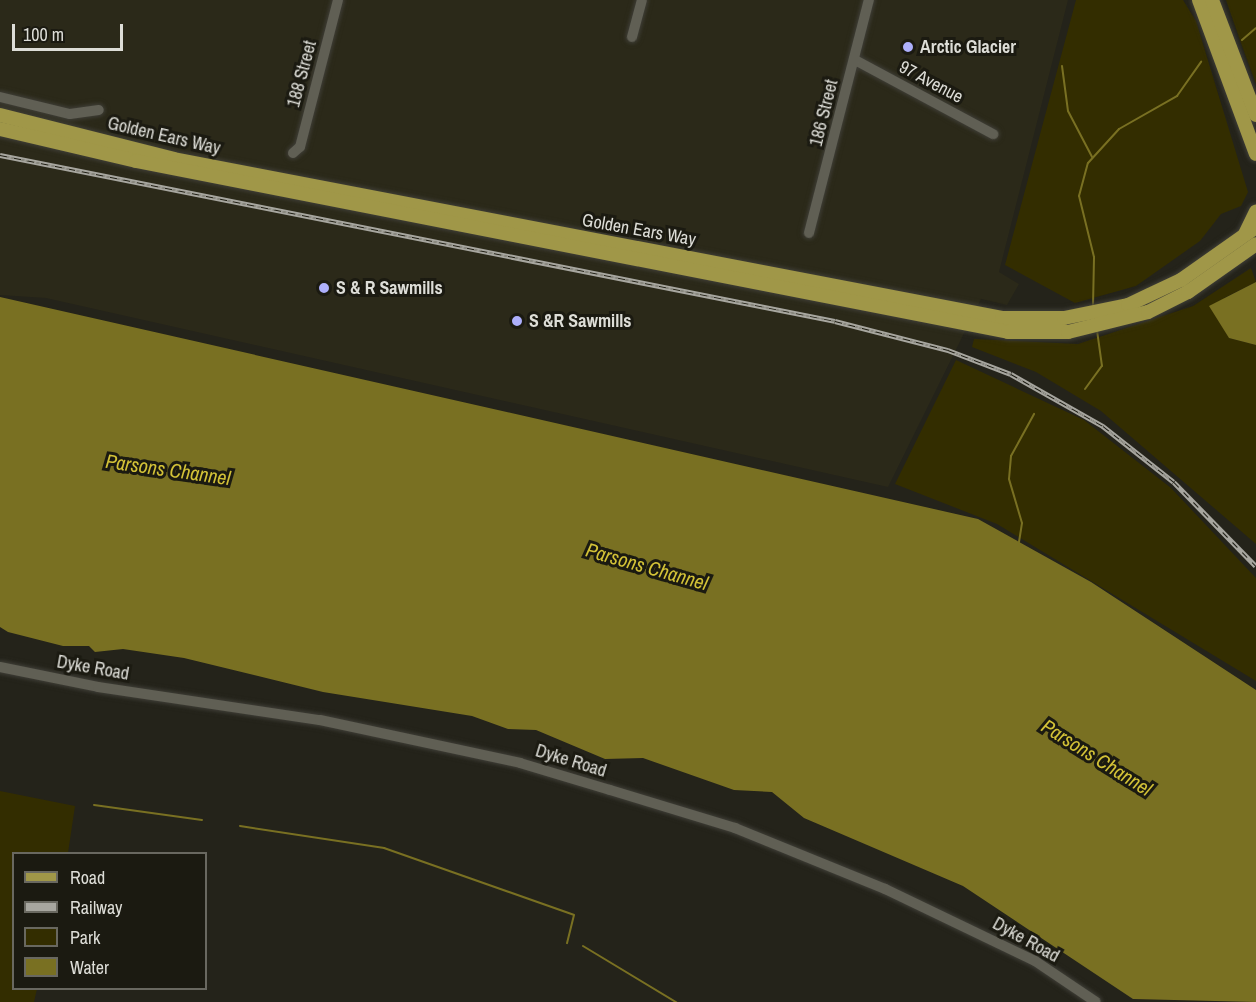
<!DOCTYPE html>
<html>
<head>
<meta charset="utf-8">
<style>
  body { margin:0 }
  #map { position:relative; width:1256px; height:1002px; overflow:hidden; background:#24231a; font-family:"Archivo Narrow",sans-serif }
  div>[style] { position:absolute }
  .built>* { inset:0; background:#2b2919 }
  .green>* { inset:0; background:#332d00 }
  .water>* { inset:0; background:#797022 }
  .stream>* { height:2px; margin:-1px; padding:0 1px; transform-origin:1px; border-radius:1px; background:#797022 }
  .roads { filter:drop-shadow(0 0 2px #3f3e37) drop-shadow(0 0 2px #3f3e37) }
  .minor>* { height:10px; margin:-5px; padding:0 5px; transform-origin:5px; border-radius:5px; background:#605f54 }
  .major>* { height:14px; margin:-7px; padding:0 7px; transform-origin:7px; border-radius:7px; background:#a09748 }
  .rail>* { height:4.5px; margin-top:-2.25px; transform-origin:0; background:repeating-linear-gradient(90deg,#1b1a11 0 7px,#a7a69f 0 14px); box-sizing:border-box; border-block:2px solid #a7a69f }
  .dots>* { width:16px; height:16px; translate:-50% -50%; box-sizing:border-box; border:3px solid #1b1a11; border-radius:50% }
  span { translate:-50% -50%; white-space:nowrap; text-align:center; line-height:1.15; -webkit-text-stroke:6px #1b1a11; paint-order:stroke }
  .poi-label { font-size:18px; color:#ddddd7; font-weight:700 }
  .left { translate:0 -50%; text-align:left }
  .street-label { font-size:18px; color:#ddddd7 }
  .water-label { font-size:20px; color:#d3c237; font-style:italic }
  .legend { position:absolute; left:12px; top:852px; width:195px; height:138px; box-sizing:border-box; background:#1b1a11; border:2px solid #696860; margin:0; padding:8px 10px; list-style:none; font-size:18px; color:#ddddd7 }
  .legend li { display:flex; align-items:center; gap:12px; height:30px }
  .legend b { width:30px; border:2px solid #696860 }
  .scale { position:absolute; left:12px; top:24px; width:111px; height:27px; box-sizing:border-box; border:3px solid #ddddd7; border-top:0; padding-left:8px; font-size:18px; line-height:21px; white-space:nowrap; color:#ddddd7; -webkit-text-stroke:4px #1b1a11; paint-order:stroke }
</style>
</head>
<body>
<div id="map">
  <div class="built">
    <div style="clip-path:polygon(0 0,1068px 0,999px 272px,1019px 284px,1007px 305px,981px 299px,888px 487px,46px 298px,0 295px)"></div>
  </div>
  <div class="green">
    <div style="clip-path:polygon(1076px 0,1183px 0,1196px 21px,1248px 192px,1241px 206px,1221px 214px,1200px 241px,1136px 286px,1075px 303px,1005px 265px)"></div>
    <div style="clip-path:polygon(1226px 0,1256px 0,1256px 84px,1242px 46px)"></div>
    <div style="clip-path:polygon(1251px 268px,1256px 282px,1224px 298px,1229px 338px,1256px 345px,1256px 544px,1101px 411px,1036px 372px,972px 347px,974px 339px,1078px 344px,1193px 306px)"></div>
    <div style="clip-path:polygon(956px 360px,1084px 420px,1171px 488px,1256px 578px,1256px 681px,997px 524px,895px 484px)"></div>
    <div style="clip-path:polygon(0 791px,75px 806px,68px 853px,14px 854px,14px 988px,37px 989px,34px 1002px,0 1002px)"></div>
  </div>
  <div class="water">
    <div style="clip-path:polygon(1256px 282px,1256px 345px,1229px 338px,1209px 306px)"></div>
    <div style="clip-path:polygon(0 297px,978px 519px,1091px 582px,1256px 690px,1256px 1002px,1133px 999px,963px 886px,804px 818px,772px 792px,734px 790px,643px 758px,605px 759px,536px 730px,508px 729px,472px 716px,323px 692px,184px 658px,123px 649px,95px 652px,89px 646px,63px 646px,8px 632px,0 627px)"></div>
  </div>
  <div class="stream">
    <div style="left:1242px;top:40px;width:18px;rotate:-41deg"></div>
    <div style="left:1062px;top:66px;width:45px;rotate:82.4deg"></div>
    <div style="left:1068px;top:111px;width:52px;rotate:62.4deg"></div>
    <div style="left:1093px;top:306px;width:49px;rotate:-88.8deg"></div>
    <div style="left:1094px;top:257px;width:63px;rotate:-103.8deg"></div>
    <div style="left:1079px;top:196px;width:34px;rotate:-75deg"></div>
    <div style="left:1088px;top:163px;width:46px;rotate:-47.6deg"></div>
    <div style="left:1119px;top:129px;width:67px;rotate:-29.6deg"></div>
    <div style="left:1177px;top:96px;width:42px;rotate:-54.8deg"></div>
    <div style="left:1085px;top:389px;width:29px;rotate:-54deg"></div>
    <div style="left:1102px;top:366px;width:36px;rotate:-98deg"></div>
    <div style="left:1019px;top:542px;width:19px;rotate:-81deg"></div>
    <div style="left:1022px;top:523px;width:46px;rotate:-106.5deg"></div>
    <div style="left:1009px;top:479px;width:23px;rotate:-85deg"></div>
    <div style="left:1011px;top:456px;width:48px;rotate:-61.3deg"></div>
    <div style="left:94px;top:805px;width:109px;rotate:7.9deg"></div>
    <div style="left:240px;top:826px;width:146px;rotate:8.7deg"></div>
    <div style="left:384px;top:848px;width:201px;rotate:19.4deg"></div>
    <div style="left:574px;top:915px;width:29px;rotate:104deg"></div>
    <div style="left:583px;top:946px;width:109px;rotate:31.1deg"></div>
  </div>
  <div class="roads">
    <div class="minor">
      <div style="left:632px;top:37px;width:38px;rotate:-75deg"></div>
      <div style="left:855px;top:60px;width:157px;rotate:28.2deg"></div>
      <div style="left:0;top:97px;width:72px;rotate:13.7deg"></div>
      <div style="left:70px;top:114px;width:29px;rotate:-8deg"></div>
      <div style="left:293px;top:153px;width:9px;rotate:-41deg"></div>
      <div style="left:300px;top:147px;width:152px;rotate:-75.5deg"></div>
      <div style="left:809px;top:233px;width:241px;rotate:-75.6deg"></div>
      <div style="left:0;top:667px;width:100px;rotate:11.5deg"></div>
      <div style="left:98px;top:687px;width:224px;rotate:8.5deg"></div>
      <div style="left:320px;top:720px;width:205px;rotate:12.1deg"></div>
      <div style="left:520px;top:763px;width:94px;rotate:16.7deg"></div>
      <div style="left:610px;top:790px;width:131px;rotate:16.9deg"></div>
      <div style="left:735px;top:828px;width:162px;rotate:22.1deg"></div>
      <div style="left:885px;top:889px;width:166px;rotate:25.6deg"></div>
      <div style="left:1035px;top:961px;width:73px;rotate:33.9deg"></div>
    </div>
    <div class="major">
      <div style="left:1199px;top:0;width:164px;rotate:69.7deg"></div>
      <div style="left:1212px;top:0;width:123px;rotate:69.1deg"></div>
      <div style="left:0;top:115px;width:179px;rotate:14.2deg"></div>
      <div style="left:174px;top:159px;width:843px;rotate:10.87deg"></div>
      <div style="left:1002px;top:318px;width:62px"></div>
      <div style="left:1064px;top:318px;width:65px;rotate:-11.5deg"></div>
      <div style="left:1128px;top:305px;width:59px;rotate:-25.3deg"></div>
      <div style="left:1181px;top:280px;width:92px;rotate:-35.2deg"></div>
      <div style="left:0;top:129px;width:140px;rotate:13.2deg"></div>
      <div style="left:136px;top:161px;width:889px;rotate:11.09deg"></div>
      <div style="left:1008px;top:332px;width:60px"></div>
      <div style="left:1068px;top:332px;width:82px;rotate:-14deg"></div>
      <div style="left:1148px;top:312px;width:45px;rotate:-26.6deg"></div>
      <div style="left:1188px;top:292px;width:83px;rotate:-35.2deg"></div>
      <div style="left:1245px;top:234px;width:25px;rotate:-64deg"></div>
    </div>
  </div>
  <div class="rail">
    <div style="left:0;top:155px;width:851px;rotate:11.24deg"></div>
    <div style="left:835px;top:321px;width:117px;rotate:14.4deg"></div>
    <div style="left:948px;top:350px;width:67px;rotate:20.9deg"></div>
    <div style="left:1011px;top:374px;width:106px;rotate:29.5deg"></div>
    <div style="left:1103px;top:426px;width:90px;rotate:38.3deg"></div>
    <div style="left:1174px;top:482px;width:117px;rotate:45.7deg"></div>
  </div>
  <div class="dots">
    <div style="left:908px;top:47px;background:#adaffb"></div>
    <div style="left:324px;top:288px;background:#adaffb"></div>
    <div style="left:517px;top:321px;background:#adaffb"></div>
  </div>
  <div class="poi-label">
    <span class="left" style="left:920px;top:47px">Arctic Glacier</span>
    <span class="left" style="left:336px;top:288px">S &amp; R Sawmills</span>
    <span class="left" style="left:529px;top:321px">S &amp;R Sawmills</span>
  </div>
  <div class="street-label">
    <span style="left:302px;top:74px;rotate:-75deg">188 Street</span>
    <span style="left:931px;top:82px;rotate:28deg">97 Avenue</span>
    <span style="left:824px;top:113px;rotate:-76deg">186 Street</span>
    <span style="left:164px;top:136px;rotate:13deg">Golden Ears Way</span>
    <span style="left:639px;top:230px;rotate:10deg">Golden Ears Way</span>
    <span style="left:93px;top:668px;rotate:10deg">Dyke Road</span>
    <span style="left:571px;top:761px;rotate:17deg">Dyke Road</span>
    <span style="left:1026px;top:940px;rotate:29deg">Dyke Road</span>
  </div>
  <div class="water-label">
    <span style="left:168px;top:469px;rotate:8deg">Parsons Channel</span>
    <span style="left:647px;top:566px;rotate:16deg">Parsons Channel</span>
    <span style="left:1097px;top:757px;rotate:32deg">Parsons Channel</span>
  </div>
  <ul class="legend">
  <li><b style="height:8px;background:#a09748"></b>Road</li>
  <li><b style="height:8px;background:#a7a69f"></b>Railway</li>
  <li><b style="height:16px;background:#332d00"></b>Park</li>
  <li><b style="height:16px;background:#797022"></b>Water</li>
  </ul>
  <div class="scale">100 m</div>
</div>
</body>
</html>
